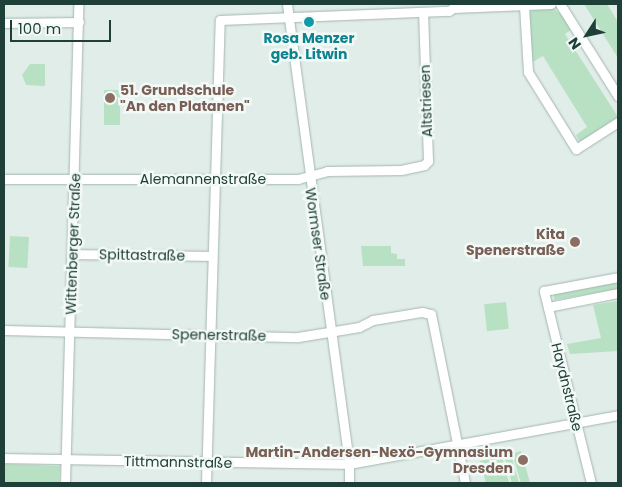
<!DOCTYPE html>
<html>
<head>
<meta charset="utf-8">
<style>
  body { margin:0 }
  #map { position:relative; width:622px; height:487px; overflow:hidden; background:#e1ede8; font-family:Poppins,sans-serif }
  div>[style] { position:absolute }
  .green>* { inset:0; background:#b8e1c4; transform-origin:0 0 }
  .roads { filter:drop-shadow(0 0 1px #a3b6b0) drop-shadow(0 0 1px #a3b6b0) }
  .minor>* { height:9px; margin:-4.5px; padding:0 4.5px; transform-origin:4.5px; border-radius:4.5px; background:#fff }
  .dots>* { width:14px; height:14px; translate:-50% -50%; box-sizing:border-box; border:2px solid #f2f9f6; border-radius:50% }
  span { translate:-50% -50%; white-space:nowrap; text-align:center; line-height:1.15; -webkit-text-stroke:5px #f2f9f6; paint-order:stroke }
  .culture-label { font-size:14px; color:#0d838f; font-weight:700 }
  .education-label { font-size:14px; color:#785e54; font-weight:700 }
  .left { translate:0 -50%; text-align:left }
  .right { translate:-100% -50%; text-align:right }
  .street-label { font-size:14px; color:#1f4038 }
  .frame { position:absolute; inset:0; border:5px solid #1f4038; pointer-events:none }
  .north { position:absolute; left:562px; top:10px; width:50px; height:50px; -webkit-text-stroke:4px #f2f9f6; paint-order:stroke; rotate:235deg; font-size:14px; font-weight:700; line-height:20px; text-align:center; color:#1f4038 }
  .north::after { content:''; display:block; margin:auto; width:18px; height:22px; background:#1f4038; clip-path:polygon(50% 0,100% 100%,50% 72%,0 100%) }
  .scale { position:absolute; left:10px; top:20px; width:101px; height:22px; box-sizing:border-box; border:2px solid #1f4038; border-top:0; padding-left:6px; font-size:15px; line-height:18px; white-space:nowrap; color:#1f4038; -webkit-text-stroke:4px #f2f9f6; paint-order:stroke }
</style>
</head>
<body>
<div id="map">
  <div class="green">
    <div style="clip-path:polygon(584px 4px,607px 4px,618px 22px,618px 58px)"></div>
    <div style="clip-path:polygon(542px 9px,554px 9px,562px 15px,571px 30px,565px 34px,618px 117px,584px 140px,579px 141px,576px 135px,587px 127px,543px 56px,531px 63px,528px 15px,532px 10px)"></div>
    <div style="clip-path:polygon(30px 64px,45px 64px,45px 86px,26px 85px,22px 75px)"></div>
    <div style="left:104px;top:90px;width:16px;height:35px"></div>
    <div style="left:10px;top:236px;width:19px;height:31px;rotate:3deg"></div>
    <div style="clip-path:polygon(361px 246px,391px 246px,391px 253px,397px 254px,397px 259px,405px 259px,405px 266px,363px 266px)"></div>
    <div style="clip-path:polygon(618px 280px,618px 289px,554px 300px,554px 293px)"></div>
    <div style="clip-path:polygon(618px 301px,618px 351px,570px 354px,567px 344px,601px 338px,593px 305px)"></div>
    <div style="left:506px;top:302px;width:27px;height:22px;rotate:84deg"></div>
    <div style="left:521px;top:451px;width:33px;height:9px;rotate:74deg"></div>
    <div style="clip-path:polygon(511px 453px,513px 462px,519px 483px,512px 483px,504px 455px)"></div>
    <div style="clip-path:polygon(502px 456px,509px 483px,486px 483px,480px 461px)"></div>
    <div style="left:4px;top:464px;width:56px;height:19px;rotate:2deg"></div>
  </div>
  <div class="roads">
    <div class="minor">
      <div style="left:287px;top:4px;width:464px;rotate:82.3deg"></div>
      <div style="left:349px;top:464px;width:19px;rotate:90deg"></div>
      <div style="left:560px;top:4px;width:109px;rotate:57.8deg"></div>
      <div style="left:524px;top:6px;width:66px;rotate:86.5deg"></div>
      <div style="left:528px;top:72px;width:91px;rotate:58.1deg"></div>
      <div style="left:576px;top:149px;width:50px;rotate:-32.7deg"></div>
      <div style="left:4px;top:23px;width:75px;rotate:-0.8deg"></div>
      <div style="left:4px;top:179px;width:294px"></div>
      <div style="left:298px;top:179px;width:30px;rotate:-15deg"></div>
      <div style="left:327px;top:171px;width:74px;rotate:-0.8deg"></div>
      <div style="left:401px;top:170px;width:24px;rotate:-12deg"></div>
      <div style="left:424px;top:165px;width:6px;rotate:-45deg"></div>
      <div style="left:428px;top:161px;width:149px;rotate:-91.9deg"></div>
      <div style="left:72px;top:254px;width:140px;rotate:0.8deg"></div>
      <div style="left:548px;top:307px;width:71px;rotate:-11.3deg"></div>
      <div style="left:4px;top:330px;width:294px;rotate:1.4deg"></div>
      <div style="left:298px;top:337px;width:62px;rotate:-9.3deg"></div>
      <div style="left:359px;top:327px;width:16px;rotate:-27deg"></div>
      <div style="left:373px;top:320px;width:50px;rotate:-9.3deg"></div>
      <div style="left:422px;top:312px;width:9px;rotate:13deg"></div>
      <div style="left:431px;top:314px;width:172px;rotate:78.6deg"></div>
      <div style="left:4px;top:458px;width:345px;rotate:1deg"></div>
      <div style="left:349px;top:464px;width:273px;rotate:-10.3deg"></div>
      <div style="left:65px;top:483px;width:479px;rotate:-88.4deg"></div>
      <div style="left:206px;top:483px;width:463px;rotate:-88.3deg"></div>
      <div style="left:220px;top:20px;width:229px;rotate:-2.3deg"></div>
      <div style="left:449px;top:11px;width:5px;rotate:-37deg"></div>
      <div style="left:453px;top:8px;width:98px;rotate:-2.3deg"></div>
      <div style="left:591px;top:483px;width:198px;rotate:-103.8deg"></div>
      <div style="left:544px;top:291px;width:75px;rotate:-10.7deg"></div>
    </div>
  </div>
  <div class="dots">
    <div style="left:309px;top:22px;background:#0f9aa8"></div>
    <div style="left:110px;top:98px;background:#8d6e63"></div>
    <div style="left:575px;top:242px;background:#8d6e63"></div>
    <div style="left:523px;top:460px;background:#8d6e63"></div>
  </div>
  <div class="culture-label">
    <span style="left:309px;top:46px">Rosa Menzer<br>geb. Litwin</span>
  </div>
  <div class="education-label">
    <span class="left" style="left:120px;top:98px">51. Grundschule<br>"An den Platanen"</span>
    <span class="right" style="left:565px;top:242px">Kita<br>Spenerstraße</span>
    <span class="right" style="left:513px;top:460px">Martin-Andersen-Nexö-Gymnasium<br>Dresden</span>
  </div>
  <div class="street-label">
    <span style="left:426px;top:101px;rotate:-92deg">Altstriesen</span>
    <span style="left:203px;top:179px">Alemannenstraße</span>
    <span style="left:73px;top:244px;rotate:-88deg">Wittenberger Straße</span>
    <span style="left:318px;top:244px;rotate:82deg">Wormser Straße</span>
    <span style="left:142px;top:255px;rotate:1deg">Spittastraße</span>
    <span style="left:219px;top:335px;rotate:1deg">Spenerstraße</span>
    <span style="left:567px;top:387px;rotate:76deg">Haydnstraße</span>
    <span style="left:178px;top:462px;rotate:1deg">Tittmannstraße</span>
  </div>
  <div class="frame"></div>
  <div class="north">N</div>
  <div class="scale">100 m</div>
</div>
</body>
</html>
